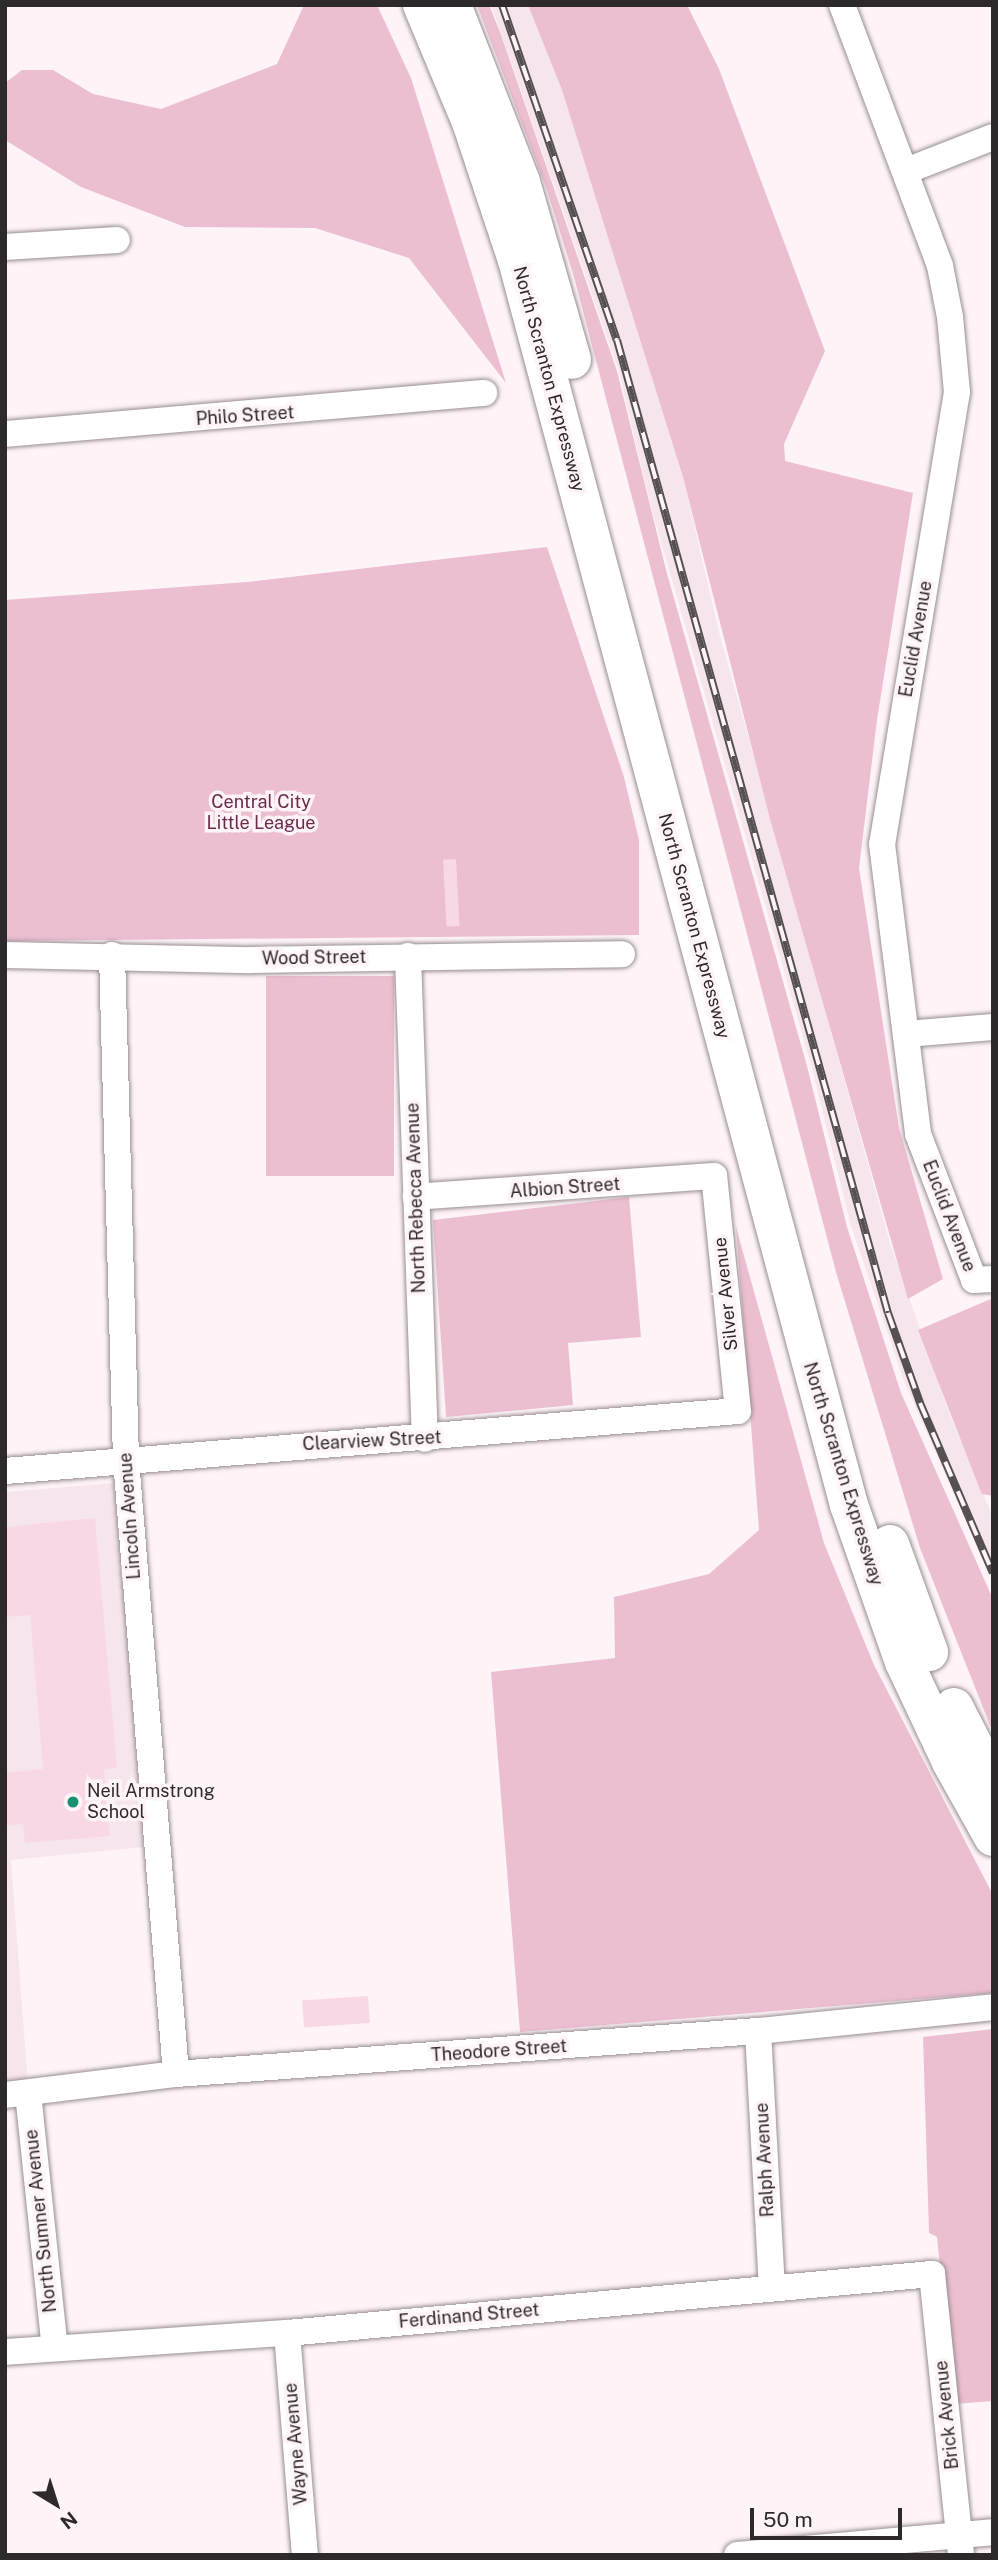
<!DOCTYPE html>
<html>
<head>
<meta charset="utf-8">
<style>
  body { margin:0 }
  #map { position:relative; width:998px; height:2560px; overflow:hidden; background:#fef4f8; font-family:"Public Sans",sans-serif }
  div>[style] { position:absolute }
  .built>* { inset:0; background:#f7e5ed }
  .green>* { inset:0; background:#ecbed2; transform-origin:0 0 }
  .building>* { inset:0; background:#f9d8e6; transform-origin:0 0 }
  .roads { filter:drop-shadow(0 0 2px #988e92) drop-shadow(0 0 2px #988e92) }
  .minor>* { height:26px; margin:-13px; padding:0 13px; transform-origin:13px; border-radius:13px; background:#fff }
  .highway>* { height:38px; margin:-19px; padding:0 19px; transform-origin:19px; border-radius:19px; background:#fff }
  .rail>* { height:8px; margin-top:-4px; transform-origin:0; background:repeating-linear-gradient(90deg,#fef4f8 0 16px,#555052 0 32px); box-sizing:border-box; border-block:2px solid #555052 }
  .dots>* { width:19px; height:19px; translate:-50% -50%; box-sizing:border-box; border:4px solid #fef4f8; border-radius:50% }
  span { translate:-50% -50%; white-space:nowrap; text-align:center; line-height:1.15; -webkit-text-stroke:7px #fef4f8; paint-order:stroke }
  .street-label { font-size:18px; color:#2e2a2c }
  .park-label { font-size:18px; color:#692b4b }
  .poi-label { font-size:18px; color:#2e2a2c }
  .left { translate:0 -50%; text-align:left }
  .frame { position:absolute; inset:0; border:7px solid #2e2a2c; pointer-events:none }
  .north { position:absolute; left:21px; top:2469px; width:70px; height:70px; -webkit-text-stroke:5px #fef4f8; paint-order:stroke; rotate:142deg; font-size:19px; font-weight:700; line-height:28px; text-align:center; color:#2e2a2c }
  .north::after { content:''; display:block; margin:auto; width:24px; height:32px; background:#2e2a2c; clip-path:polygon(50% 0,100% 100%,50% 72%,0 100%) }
  .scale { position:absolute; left:750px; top:2508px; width:152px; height:32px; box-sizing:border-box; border:4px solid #2e2a2c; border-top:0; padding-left:9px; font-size:21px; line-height:24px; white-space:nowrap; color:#2e2a2c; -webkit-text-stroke:5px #fef4f8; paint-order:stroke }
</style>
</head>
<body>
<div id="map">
  <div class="built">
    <div style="clip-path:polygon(491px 5px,528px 5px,562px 90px,625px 281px,683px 477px,719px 632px,890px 1243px,951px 1418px,993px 1517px,993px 1583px,904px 1381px,851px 1226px,811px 1065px,653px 514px,618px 369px)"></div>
    <div style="clip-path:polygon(115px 1483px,143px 1847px,11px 1860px,28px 2085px,5px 2086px,5px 1492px)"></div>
  </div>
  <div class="green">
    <div style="clip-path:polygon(304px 5px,377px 5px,411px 78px,506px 383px,409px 258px,315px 228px,185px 227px,81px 187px,5px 140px,5px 83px,22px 70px,53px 70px,93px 94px,161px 109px,277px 64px)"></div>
    <div style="clip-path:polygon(477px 5px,489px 5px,500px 32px,617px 371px,666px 570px,807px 1066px,847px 1227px,901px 1393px,993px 1599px,993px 1733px,920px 1548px,836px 1272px,574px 277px,547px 190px)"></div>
    <div style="clip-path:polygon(528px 5px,687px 5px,719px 69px,825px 351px,784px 444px,785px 461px,913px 493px,877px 720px,859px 868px,899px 1128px,943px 1279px,908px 1299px,770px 819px,683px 477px,562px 90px)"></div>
    <div style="clip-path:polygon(547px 547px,624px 777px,639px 840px,639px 935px,5px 941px,5px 600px,247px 582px)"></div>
    <div style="left:394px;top:976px;width:200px;height:128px;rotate:90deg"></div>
    <div style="clip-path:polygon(629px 1197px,641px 1337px,568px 1343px,573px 1405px,446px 1417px,433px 1220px)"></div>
    <div style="clip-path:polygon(736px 1227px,824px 1543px,874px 1665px,993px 1895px,993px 1993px,520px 2032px,491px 1672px,615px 1658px,614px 1597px,709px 1574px,759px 1530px)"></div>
    <div style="clip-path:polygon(993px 1298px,993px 1496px,982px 1494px,979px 1487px,918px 1330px)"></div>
    <div style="clip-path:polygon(993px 2029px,993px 2401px,954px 2404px,937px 2237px,929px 2233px,923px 2037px)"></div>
  </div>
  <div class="building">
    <div style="left:456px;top:859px;width:67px;height:13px;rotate:87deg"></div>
    <div style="clip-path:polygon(95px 1518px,117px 1768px,104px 1769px,110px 1836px,25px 1843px,23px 1824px,5px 1826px,5px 1773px,43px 1769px,30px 1615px,5px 1617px,5px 1527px)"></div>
    <div style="left:368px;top:1996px;width:27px;height:66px;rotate:86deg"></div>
  </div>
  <div class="roads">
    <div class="minor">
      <div style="left:842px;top:5px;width:279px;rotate:69.4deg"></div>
      <div style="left:940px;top:266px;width:52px;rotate:78.9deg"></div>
      <div style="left:950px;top:317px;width:75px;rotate:84.7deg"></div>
      <div style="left:957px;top:392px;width:458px;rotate:99.4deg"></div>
      <div style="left:882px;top:844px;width:292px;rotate:82.9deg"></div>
      <div style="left:918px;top:1134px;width:156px;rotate:69deg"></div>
      <div style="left:974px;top:1280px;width:19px;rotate:-3deg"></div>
      <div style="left:906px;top:171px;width:93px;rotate:-21.3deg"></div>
      <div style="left:5px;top:247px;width:112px;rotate:-3.6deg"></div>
      <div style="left:5px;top:434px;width:481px;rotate:-4.9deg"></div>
      <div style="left:5px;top:955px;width:246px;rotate:1.2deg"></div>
      <div style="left:251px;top:960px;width:371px;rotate:-0.9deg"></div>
      <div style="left:112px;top:955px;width:505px;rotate:88.41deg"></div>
      <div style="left:126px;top:1460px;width:616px;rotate:85.34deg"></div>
      <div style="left:408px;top:956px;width:483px;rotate:88deg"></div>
      <div style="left:906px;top:1034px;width:87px;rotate:-4.6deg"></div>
      <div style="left:5px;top:1471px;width:735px;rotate:-4.68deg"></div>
      <div style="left:738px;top:1411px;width:236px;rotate:-95.8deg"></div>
      <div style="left:714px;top:1176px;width:299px;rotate:176deg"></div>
      <div style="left:758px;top:2031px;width:257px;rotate:86.9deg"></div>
      <div style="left:28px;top:2093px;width:256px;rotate:84deg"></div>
      <div style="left:5px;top:2095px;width:172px;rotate:-7deg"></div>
      <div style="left:176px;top:2074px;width:584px;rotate:-4.23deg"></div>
      <div style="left:758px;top:2031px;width:236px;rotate:-5.8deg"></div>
      <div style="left:287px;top:2333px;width:223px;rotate:85.4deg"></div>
      <div style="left:5px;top:2352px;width:283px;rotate:-3.9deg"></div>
      <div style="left:287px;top:2333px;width:648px;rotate:-5.23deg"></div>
      <div style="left:932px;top:2274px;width:282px;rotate:84.1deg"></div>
      <div style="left:737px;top:2555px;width:257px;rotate:-5.1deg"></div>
    </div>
    <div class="highway">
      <div style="left:422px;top:5px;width:127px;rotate:67.3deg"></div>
      <div style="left:471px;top:122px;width:145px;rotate:71.6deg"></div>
      <div style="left:517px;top:260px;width:1289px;rotate:75.07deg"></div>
      <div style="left:849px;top:1505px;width:166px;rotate:70.7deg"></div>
      <div style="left:904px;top:1662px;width:110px;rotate:64.8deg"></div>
      <div style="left:951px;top:1762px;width:86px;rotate:60.8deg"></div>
      <div style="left:452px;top:5px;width:190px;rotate:68.7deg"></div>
      <div style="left:521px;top:182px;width:185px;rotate:74deg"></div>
      <div style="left:890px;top:1544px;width:115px;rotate:70.1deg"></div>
      <div style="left:954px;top:1707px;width:85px;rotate:62.8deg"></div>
    </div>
  </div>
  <div class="rail">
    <div style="left:502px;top:5px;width:354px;rotate:71.1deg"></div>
    <div style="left:617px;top:340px;width:1010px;rotate:74.44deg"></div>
    <div style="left:888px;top:1313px;width:96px;rotate:70.4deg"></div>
    <div style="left:920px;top:1403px;width:185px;rotate:66.8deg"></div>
  </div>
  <div class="dots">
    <div style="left:73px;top:1802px;background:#198f72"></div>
  </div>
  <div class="street-label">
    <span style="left:549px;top:379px;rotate:75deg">North Scranton Expressway</span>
    <span style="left:245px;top:416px;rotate:-4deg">Philo Street</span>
    <span style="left:916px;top:639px;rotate:-80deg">Euclid Avenue</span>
    <span style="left:694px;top:926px;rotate:75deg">North Scranton Expressway</span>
    <span style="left:314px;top:958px;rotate:-1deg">Wood Street</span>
    <span style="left:565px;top:1188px;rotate:-4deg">Albion Street</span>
    <span style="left:416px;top:1198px;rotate:-92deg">North Rebecca Avenue</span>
    <span style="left:949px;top:1216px;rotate:69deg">Euclid Avenue</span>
    <span style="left:726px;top:1294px;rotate:-96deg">Silver Avenue</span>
    <span style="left:372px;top:1441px;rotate:-3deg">Clearview Street</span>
    <span style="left:843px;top:1474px;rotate:73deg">North Scranton Expressway</span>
    <span style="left:130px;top:1516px;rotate:-94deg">Lincoln Avenue</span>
    <span style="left:499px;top:2051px;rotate:-4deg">Theodore Street</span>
    <span style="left:765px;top:2160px;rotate:-93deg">Ralph Avenue</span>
    <span style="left:41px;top:2221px;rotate:-96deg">North Sumner Avenue</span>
    <span style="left:469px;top:2316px;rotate:-5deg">Ferdinand Street</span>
    <span style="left:947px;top:2415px;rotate:-96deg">Brick Avenue</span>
    <span style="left:296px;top:2444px;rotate:-95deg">Wayne Avenue</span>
  </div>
  <div class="park-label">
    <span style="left:261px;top:813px">Central City<br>Little League</span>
  </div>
  <div class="poi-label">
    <span class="left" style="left:87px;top:1802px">Neil Armstrong<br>School</span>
  </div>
  <div class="frame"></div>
  <div class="north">N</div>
  <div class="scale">50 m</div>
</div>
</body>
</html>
